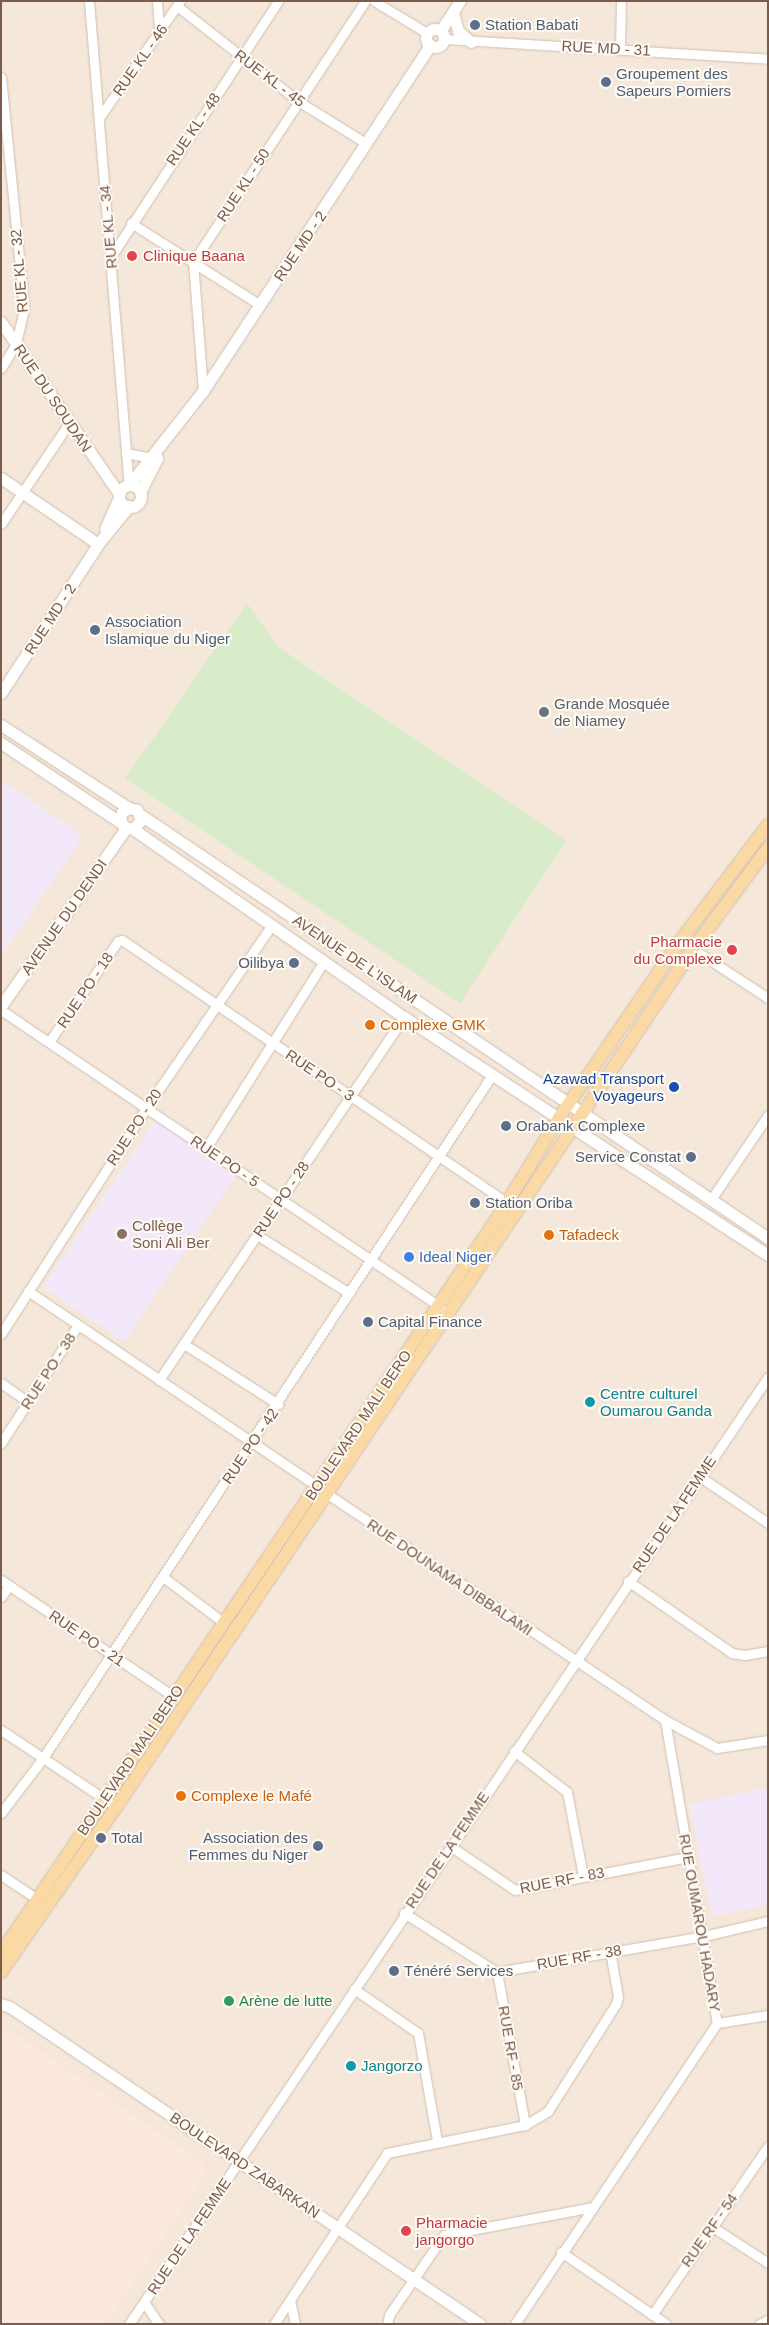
<!DOCTYPE html>
<html>
<head>
<meta charset="utf-8">
<style>
  body { margin:0 }
  #map { position:relative; width:769px; height:2325px; overflow:hidden; background:#fdf6ec; font-family:Arial,sans-serif }
  div>[style] { position:absolute }
  .residential>* { inset:0; background:#f5e8da; transform-origin:0 0 }
  .commercial>* { inset:0; background:#fde8e0 }
  .education>* { inset:0; background:#f3e8fa; transform-origin:0 0 }
  .green>* { inset:0; background:#d8ecc9 }
  .roads { filter:drop-shadow(0 0 1px #d1beb0) drop-shadow(0 0 1px #d1beb0) }
  .street>* { height:9px; margin:-4.5px; padding:0 4.5px; transform-origin:4.5px; border-radius:4.5px; background:#fff }
  .secondary>* { height:11px; margin:-5.5px; padding:0 5.5px; transform-origin:5.5px; border-radius:5.5px; background:#fff }
  .secondary>.ring { margin:-5.5px; padding:0; box-sizing:content-box; background:none; border:11px solid #fff; border-radius:50% }
  .primary>* { height:12px; margin:-6px; padding:0 6px; transform-origin:6px; border-radius:6px; background:#fbd9a5 }
  .dots>* { width:14px; height:14px; translate:-50% -50%; box-sizing:border-box; border:2px solid #fffaf3; border-radius:50% }
  span { translate:-50% -50%; white-space:nowrap; text-align:center; line-height:1.15; -webkit-text-stroke:4px #fffaf3; paint-order:stroke }
  .service-label { font-size:15px; color:#4e5e75 }
  .left { translate:0 -50%; text-align:left }
  .right { translate:-100% -50%; text-align:right }
  .street-label { font-size:15px; color:#7a5c4d }
  .health-label { font-size:15px; color:#be3a42 }
  .worship-label { font-size:15px; color:#5b616d }
  .food-label { font-size:15px; color:#c56008 }
  .transit-label { font-size:15px; color:#164399 }
  .education-label { font-size:15px; color:#785e54 }
  .shop-label { font-size:15px; color:#366cbe }
  .culture-label { font-size:15px; color:#0d838f }
  .leisure-label { font-size:15px; color:#27864d }
  .frame { position:absolute; inset:0; border:2px solid #7a5c4d; pointer-events:none }
</style>
</head>
<body>
<div id="map">
  <div class="residential">
    <div style="left:1px;top:1px;width:767px;height:2323px"></div>
  </div>
  <div class="commercial">
    <div style="clip-path:polygon(11px 2031px,201px 2162px,206px 2173px,105px 2324px,1px 2324px,1px 2035px)"></div>
  </div>
  <div class="education">
    <div style="clip-path:polygon(1px 779px,83px 836px,1px 956px)"></div>
    <div style="left:155px;top:1120px;width:98px;height:201px;rotate:34deg"></div>
    <div style="clip-path:polygon(768px 1788px,768px 1905px,712px 1916px,689px 1804px)"></div>
  </div>
  <div class="green">
    <div style="clip-path:polygon(247px 603px,277px 646px,566px 841px,460px 1003px,125px 779px)"></div>
  </div>
  <div class="roads">
    <div class="street">
      <div style="left:89px;top:1px;width:486px;rotate:85.3deg"></div>
      <div style="left:157px;top:1px;width:31px;rotate:86deg"></div>
      <div style="left:374px;top:1px;width:62px;rotate:31.1deg"></div>
      <div style="left:177px;top:6px;width:154px;rotate:38.1deg"></div>
      <div style="left:298px;top:101px;width:81px;rotate:31.9deg"></div>
      <div style="left:445px;top:39px;width:324px;rotate:3.5deg"></div>
      <div style="left:620px;top:48px;width:47px;rotate:-88.8deg"></div>
      <div style="left:1px;top:77px;width:233px;rotate:84.3deg"></div>
      <div style="left:24px;top:309px;width:36px;rotate:103deg"></div>
      <div style="left:16px;top:344px;width:28px;rotate:122deg"></div>
      <div style="left:99px;top:118px;width:142px;rotate:-55.3deg"></div>
      <div style="left:131px;top:223px;width:153px;rotate:32.4deg"></div>
      <div style="left:110px;top:258px;width:307px;rotate:-56.8deg"></div>
      <div style="left:203px;top:391px;width:129px;rotate:-94.4deg"></div>
      <div style="left:193px;top:262px;width:313px;rotate:-56.6deg"></div>
      <div style="left:126px;top:453px;width:25px;rotate:11deg"></div>
      <div style="left:1px;top:524px;width:122px;rotate:-56deg"></div>
      <div style="left:693px;top:949px;width:90px;rotate:33.2deg"></div>
      <div style="left:1px;top:1010px;width:532px;rotate:34.05deg"></div>
      <div style="left:49px;top:1042px;width:122px;rotate:-55.7deg"></div>
      <div style="left:118px;top:941px;width:4px;rotate:-14deg"></div>
      <div style="left:122px;top:940px;width:470px;rotate:34.3deg"></div>
      <div style="left:206px;top:1148px;width:221px;rotate:-57.7deg"></div>
      <div style="left:712px;top:1198px;width:100px;rotate:-56deg"></div>
      <div style="left:257px;top:1235px;width:109px;rotate:32.2deg"></div>
      <div style="left:28px;top:1291px;width:349px;rotate:34deg"></div>
      <div style="left:1px;top:1334px;width:269px;rotate:-57.3deg"></div>
      <div style="left:146px;top:1108px;width:222px;rotate:-55.5deg"></div>
      <div style="left:184px;top:1344px;width:112px;rotate:32.6deg"></div>
      <div style="left:159px;top:1380px;width:438px;rotate:-56deg"></div>
      <div style="left:1px;top:1383px;width:33px;rotate:35deg"></div>
      <div style="left:1px;top:1443px;width:141px;rotate:-56.9deg"></div>
      <div style="left:699px;top:1476px;width:83px;rotate:34.3deg"></div>
      <div style="left:326px;top:1493px;width:408px;rotate:33.8deg"></div>
      <div style="left:665px;top:1720px;width:307px;rotate:80.3deg"></div>
      <div style="left:717px;top:2023px;width:362px;rotate:123.9deg"></div>
      <div style="left:163px;top:1577px;width:75px;rotate:36.9deg"></div>
      <div style="left:1px;top:1580px;width:207px;rotate:34deg"></div>
      <div style="left:628px;top:1581px;width:126px;rotate:34.7deg"></div>
      <div style="left:732px;top:1653px;width:13px;rotate:9deg"></div>
      <div style="left:745px;top:1655px;width:23px;rotate:-10deg"></div>
      <div style="left:1px;top:1597px;width:14px;rotate:-56deg"></div>
      <div style="left:665px;top:1720px;width:59px;rotate:28.3deg"></div>
      <div style="left:717px;top:1748px;width:52px;rotate:-8.9deg"></div>
      <div style="left:1px;top:1730px;width:130px;rotate:33.7deg"></div>
      <div style="left:514px;top:1751px;width:67px;rotate:37.7deg"></div>
      <div style="left:567px;top:1792px;width:86px;rotate:79.2deg"></div>
      <div style="left:1px;top:1813px;width:69px;rotate:-52.6deg"></div>
      <div style="left:43px;top:1758px;width:817px;rotate:-56.68deg"></div>
      <div style="left:450px;top:1846px;width:78px;rotate:34.1deg"></div>
      <div style="left:515px;top:1890px;width:176px;rotate:-10.8deg"></div>
      <div style="left:1px;top:1875px;width:43px;rotate:33.7deg"></div>
      <div style="left:404px;top:1913px;width:110px;rotate:32.4deg"></div>
      <div style="left:497px;top:1972px;width:210px;rotate:-9.9deg"></div>
      <div style="left:704px;top:1936px;width:66px;rotate:-13.2deg"></div>
      <div style="left:497px;top:1972px;width:156px;rotate:79.6deg"></div>
      <div style="left:354px;top:1989px;width:78px;rotate:34.5deg"></div>
      <div style="left:418px;top:2033px;width:110px;rotate:80deg"></div>
      <div style="left:717px;top:2023px;width:52px;rotate:-8.9deg"></div>
      <div style="left:711px;top:2226px;width:68px;rotate:33deg"></div>
      <div style="left:561px;top:2252px;width:127px;rotate:34.4deg"></div>
      <div style="left:290px;top:2300px;width:25px;rotate:78deg"></div>
      <div style="left:144px;top:2302px;width:27px;rotate:56deg"></div>
      <div style="left:652px;top:2315px;width:205px;rotate:-55.5deg"></div>
      <div style="left:129px;top:2324px;width:1142px;rotate:-55.99deg"></div>
      <div style="left:274px;top:2324px;width:205px;rotate:-56.5deg"></div>
      <div style="left:387px;top:2153px;width:141px;rotate:-11.5deg"></div>
      <div style="left:525px;top:2125px;width:27px;rotate:-31deg"></div>
      <div style="left:548px;top:2111px;width:127px;rotate:-57.6deg"></div>
      <div style="left:616px;top:2004px;width:7px;rotate:-74deg"></div>
      <div style="left:618px;top:1997px;width:47px;rotate:-99.9deg"></div>
      <div style="left:387px;top:2324px;width:9px;rotate:-77deg"></div>
      <div style="left:389px;top:2315px;width:97px;rotate:-55.5deg"></div>
      <div style="left:444px;top:2235px;width:152px;rotate:-10.6deg"></div>
      <div style="left:759px;top:2324px;width:10px;rotate:-24deg"></div>
    </div>
    <div class="secondary">
      <div style="left:453px;top:12px;width:20px;rotate:75deg"></div>
      <div style="left:458px;top:31px;width:17px;rotate:40deg"></div>
      <div class="ring" style="left:426px;top:29px;width:7px;height:7px"></div>
      <div style="left:441px;top:30px;width:35px;rotate:-57deg"></div>
      <div style="left:1px;top:322px;width:209px;rotate:55.5deg"></div>
      <div style="left:1px;top:478px;width:117px;rotate:34.2deg"></div>
      <div style="left:129px;top:485px;width:120px;rotate:-51.8deg"></div>
      <div style="left:203px;top:391px;width:414px;rotate:-56.7deg"></div>
      <div class="ring" style="left:119px;top:485px;width:11px;height:11px"></div>
      <div style="left:140px;top:492px;width:38px;rotate:-63deg"></div>
      <div style="left:105px;top:529px;width:34px;rotate:-66deg"></div>
      <div style="left:1px;top:693px;width:178px;rotate:-56.9deg"></div>
      <div style="left:98px;top:544px;width:49px;rotate:-50.8deg"></div>
      <div style="left:1px;top:725px;width:153px;rotate:33deg"></div>
      <div style="left:129px;top:808px;width:8px;rotate:14deg"></div>
      <div style="left:137px;top:810px;width:11px;rotate:68deg"></div>
      <div style="left:141px;top:820px;width:12px;rotate:132deg"></div>
      <div style="left:133px;top:829px;width:9px;rotate:-167deg"></div>
      <div style="left:124px;top:827px;width:9px;rotate:-117deg"></div>
      <div style="left:120px;top:819px;width:7px;rotate:-74deg"></div>
      <div style="left:122px;top:812px;width:8px;rotate:-30deg"></div>
      <div style="left:1px;top:743px;width:143px;rotate:33.6deg"></div>
      <div style="left:141px;top:815px;width:756px;rotate:34.01deg"></div>
      <div style="left:133px;top:829px;width:330px;rotate:34.8deg"></div>
      <div style="left:404px;top:1017px;width:435px;rotate:33.2deg"></div>
      <div style="left:1px;top:1006px;width:218px;rotate:-54.9deg"></div>
      <div style="left:1px;top:2004px;width:9px;rotate:18deg"></div>
      <div style="left:10px;top:2007px;width:567px;rotate:34deg"></div>
    </div>
    <div class="primary">
      <div style="left:1px;top:1953px;width:895px;rotate:-55.97deg"></div>
      <div style="left:502px;top:1211px;width:109px;rotate:-58.5deg"></div>
      <div style="left:559px;top:1118px;width:214px;rotate:-55.6deg"></div>
      <div style="left:680px;top:941px;width:146px;rotate:-52.8deg"></div>
      <div style="left:1px;top:1972px;width:201px;rotate:-55.1deg"></div>
      <div style="left:116px;top:1807px;width:1034px;rotate:-56.08deg"></div>
      <div style="left:693px;top:949px;width:126px;rotate:-53.4deg"></div>
    </div>
  </div>
  <div class="dots">
    <div style="left:475px;top:25px;background:#5c6f8a"></div>
    <div style="left:606px;top:82px;background:#5c6f8a"></div>
    <div style="left:132px;top:256px;background:#e0444e"></div>
    <div style="left:95px;top:630px;background:#5c6f8a"></div>
    <div style="left:544px;top:712px;background:#6b7280"></div>
    <div style="left:732px;top:950px;background:#e0444e"></div>
    <div style="left:294px;top:963px;background:#5c6f8a"></div>
    <div style="left:370px;top:1025px;background:#e8710a"></div>
    <div style="left:674px;top:1087px;background:#1a4fb4"></div>
    <div style="left:506px;top:1126px;background:#5c6f8a"></div>
    <div style="left:691px;top:1157px;background:#5c6f8a"></div>
    <div style="left:475px;top:1203px;background:#5c6f8a"></div>
    <div style="left:122px;top:1234px;background:#8d6e63"></div>
    <div style="left:549px;top:1235px;background:#e8710a"></div>
    <div style="left:409px;top:1257px;background:#3f7fe0"></div>
    <div style="left:368px;top:1322px;background:#5c6f8a"></div>
    <div style="left:590px;top:1402px;background:#0f9aa8"></div>
    <div style="left:181px;top:1796px;background:#e8710a"></div>
    <div style="left:101px;top:1838px;background:#5c6f8a"></div>
    <div style="left:318px;top:1846px;background:#5c6f8a"></div>
    <div style="left:394px;top:1971px;background:#5c6f8a"></div>
    <div style="left:229px;top:2001px;background:#2e9e5b"></div>
    <div style="left:351px;top:2066px;background:#0f9aa8"></div>
    <div style="left:406px;top:2231px;background:#e0444e"></div>
  </div>
  <div class="service-label">
    <span class="left" style="left:485px;top:25px">Station Babati</span>
    <span class="left" style="left:616px;top:82px">Groupement des<br>Sapeurs Pomiers</span>
    <span class="left" style="left:105px;top:630px">Association<br>Islamique du Niger</span>
    <span class="right" style="left:284px;top:963px">Oilibya</span>
    <span class="left" style="left:516px;top:1126px">Orabank Complexe</span>
    <span class="right" style="left:681px;top:1157px">Service Constat</span>
    <span class="left" style="left:485px;top:1203px">Station Oriba</span>
    <span class="left" style="left:378px;top:1322px">Capital Finance</span>
    <span class="right" style="left:308px;top:1846px">Association des<br>Femmes du Niger</span>
    <span class="left" style="left:111px;top:1838px">Total</span>
    <span class="left" style="left:404px;top:1971px">Ténéré Services</span>
  </div>
  <div class="street-label">
    <span style="left:606px;top:48px;rotate:3deg">RUE MD - 31</span>
    <span style="left:140px;top:60px;rotate:-55deg">RUE KL - 46</span>
    <span style="left:270px;top:78px;rotate:37deg">RUE KL - 45</span>
    <span style="left:193px;top:129px;rotate:-56deg">RUE KL - 48</span>
    <span style="left:243px;top:185px;rotate:-57deg">RUE KL - 50</span>
    <span style="left:108px;top:227px;rotate:-95deg">RUE KL - 34</span>
    <span style="left:300px;top:246px;rotate:-56deg">RUE MD - 2</span>
    <span style="left:19px;top:271px;rotate:-95deg">RUE KL - 32</span>
    <span style="left:53px;top:398px;rotate:56deg">RUE DU SOUDAN</span>
    <span style="left:50px;top:619px;rotate:-57deg">RUE MD - 2</span>
    <span style="left:64px;top:917px;rotate:-55deg">AVENUE DU DENDI</span>
    <span style="left:355px;top:959px;rotate:34deg">AVENUE DE L'ISLAM</span>
    <span style="left:85px;top:990px;rotate:-56deg">RUE PO - 18</span>
    <span style="left:320px;top:1075px;rotate:34deg">RUE PO - 3</span>
    <span style="left:134px;top:1127px;rotate:-57deg">RUE PO - 20</span>
    <span style="left:225px;top:1161px;rotate:34deg">RUE PO - 5</span>
    <span style="left:281px;top:1199px;rotate:-56deg">RUE PO - 28</span>
    <span style="left:48px;top:1371px;rotate:-57deg">RUE PO - 38</span>
    <span style="left:358px;top:1425px;rotate:-56deg">BOULEVARD MALI BERO</span>
    <span style="left:250px;top:1446px;rotate:-56deg">RUE PO - 42</span>
    <span style="left:674px;top:1514px;rotate:-56deg">RUE DE LA FEMME</span>
    <span style="left:450px;top:1577px;rotate:34deg">RUE DOUNAMA DIBBALAMI</span>
    <span style="left:87px;top:1638px;rotate:34deg">RUE PO - 21</span>
    <span style="left:130px;top:1760px;rotate:-56deg">BOULEVARD MALI BERO</span>
    <span style="left:447px;top:1850px;rotate:-56deg">RUE DE LA FEMME</span>
    <span style="left:562px;top:1880px;rotate:-11deg">RUE RF - 83</span>
    <span style="left:700px;top:1923px;rotate:80deg">RUE OUMAROU HADARY</span>
    <span style="left:579px;top:1957px;rotate:-10deg">RUE RF - 38</span>
    <span style="left:511px;top:2048px;rotate:80deg">RUE RF - 85</span>
    <span style="left:245px;top:2165px;rotate:34deg">BOULEVARD ZABARKAN</span>
    <span style="left:709px;top:2230px;rotate:-55deg">RUE RF - 54</span>
    <span style="left:189px;top:2236px;rotate:-56deg">RUE DE LA FEMME</span>
  </div>
  <div class="health-label">
    <span class="left" style="left:143px;top:256px">Clinique Baana</span>
    <span class="right" style="left:722px;top:950px">Pharmacie<br>du Complexe</span>
    <span class="left" style="left:416px;top:2231px">Pharmacie<br>jangorgo</span>
  </div>
  <div class="worship-label">
    <span class="left" style="left:554px;top:712px">Grande Mosquée<br>de Niamey</span>
  </div>
  <div class="food-label">
    <span class="left" style="left:380px;top:1025px">Complexe GMK</span>
    <span class="left" style="left:559px;top:1235px">Tafadeck</span>
    <span class="left" style="left:191px;top:1796px">Complexe le Mafé</span>
  </div>
  <div class="transit-label">
    <span class="right" style="left:664px;top:1087px">Azawad Transport<br>Voyageurs</span>
  </div>
  <div class="education-label">
    <span class="left" style="left:132px;top:1234px">Collège<br>Soni Ali Ber</span>
  </div>
  <div class="shop-label">
    <span class="left" style="left:419px;top:1257px">Ideal Niger</span>
  </div>
  <div class="culture-label">
    <span class="left" style="left:600px;top:1402px">Centre culturel<br>Oumarou Ganda</span>
    <span class="left" style="left:361px;top:2066px">Jangorzo</span>
  </div>
  <div class="leisure-label">
    <span class="left" style="left:239px;top:2001px">Arène de lutte</span>
  </div>
  <div class="frame"></div>
</div>
</body>
</html>
